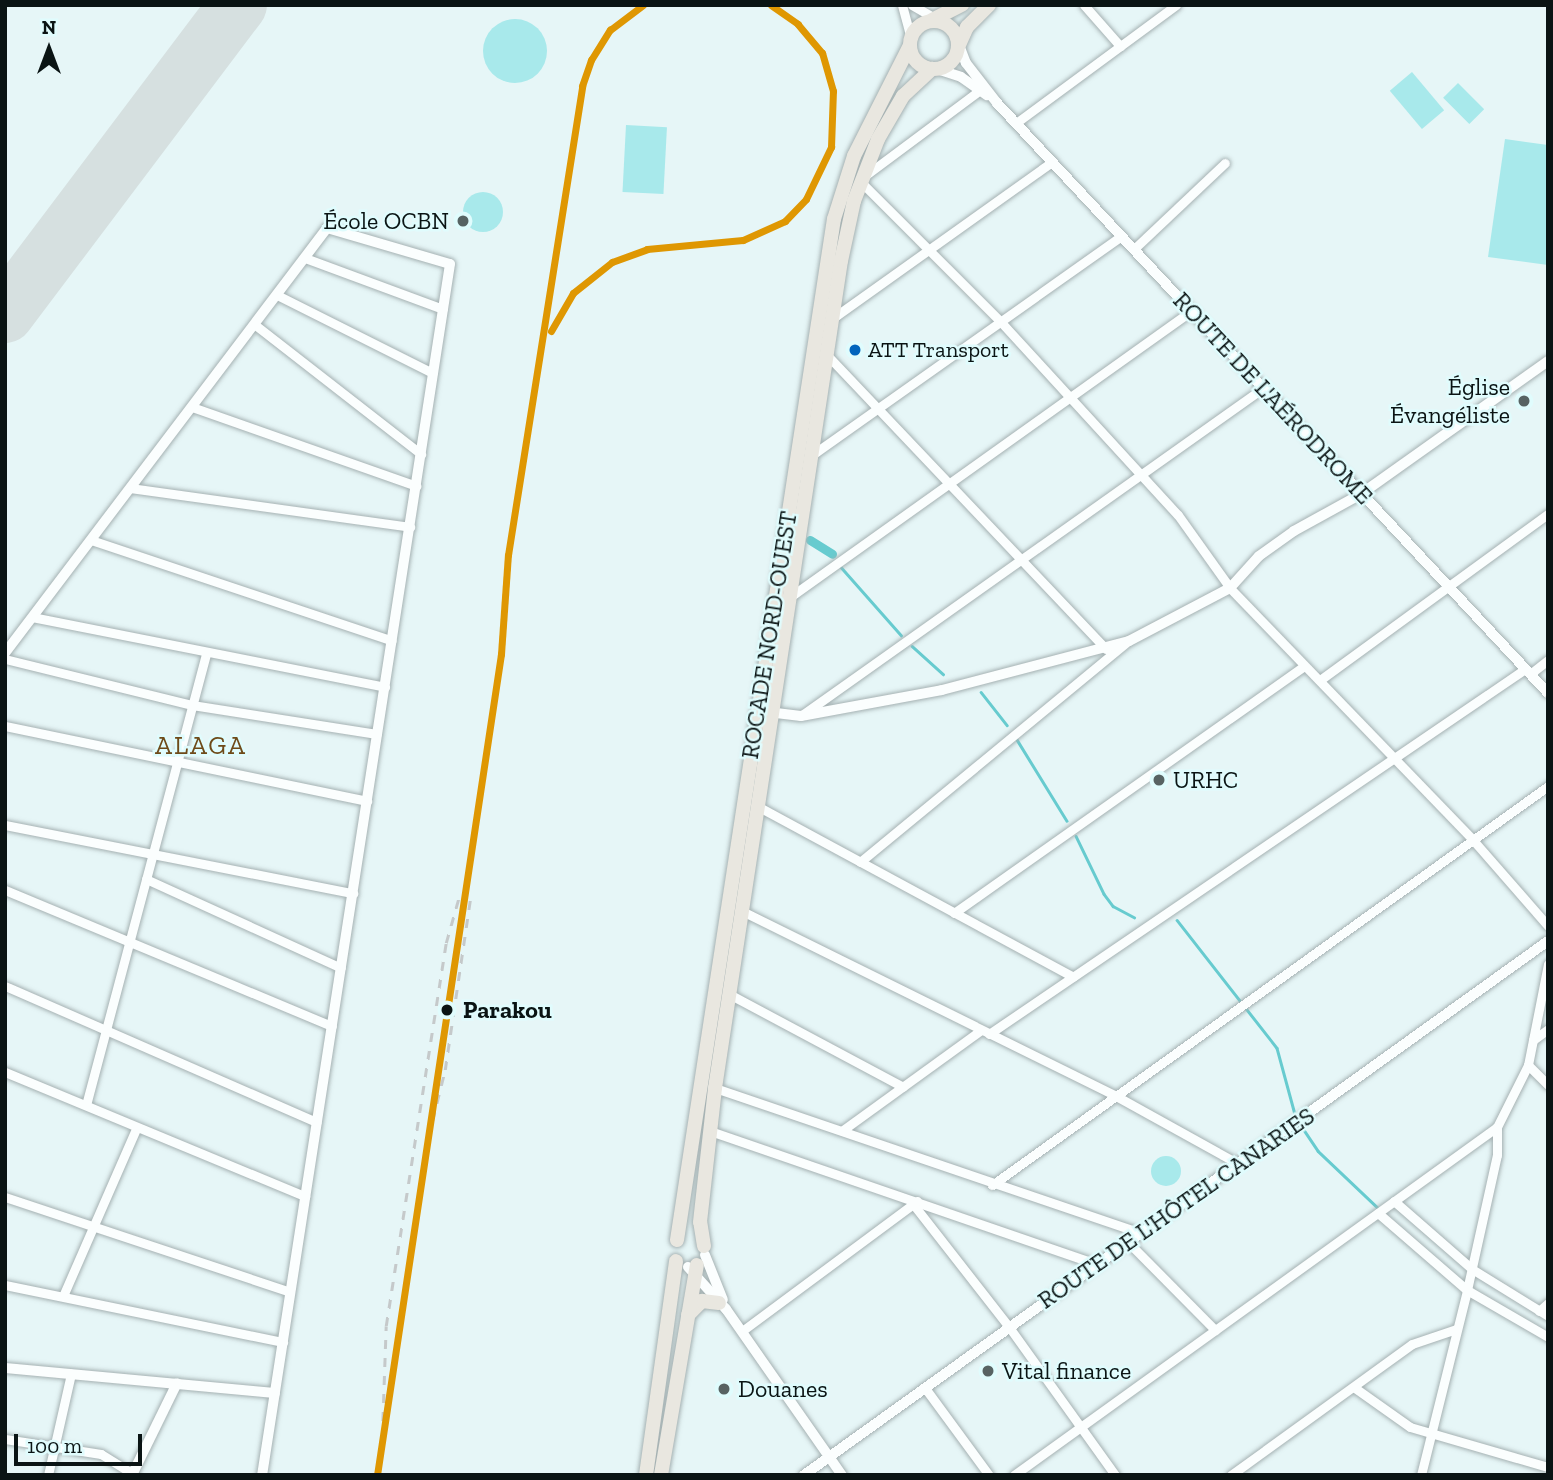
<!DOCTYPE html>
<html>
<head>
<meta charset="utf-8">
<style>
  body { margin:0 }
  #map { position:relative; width:1553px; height:1480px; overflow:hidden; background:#e6f6f7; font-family:"Zilla Slab",serif }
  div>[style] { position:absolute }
  .green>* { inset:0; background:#a8e9eb; transform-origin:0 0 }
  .round { border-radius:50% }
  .stream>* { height:2.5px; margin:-1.25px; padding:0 1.25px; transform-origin:1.25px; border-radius:1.25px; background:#67cbcf }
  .canal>* { height:9px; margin:-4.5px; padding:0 4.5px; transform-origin:4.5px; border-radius:4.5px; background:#67cbcf }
  .runway>* { height:58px; margin:-29px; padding:0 29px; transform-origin:29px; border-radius:29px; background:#d6e0e0 }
  .roads { filter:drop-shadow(0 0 2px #a5b1b2) drop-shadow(0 0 2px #a5b1b2) }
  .minor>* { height:9px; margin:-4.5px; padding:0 4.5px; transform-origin:4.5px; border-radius:4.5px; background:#fbfefe }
  .tertiary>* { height:10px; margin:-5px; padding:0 5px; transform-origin:5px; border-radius:5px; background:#fbfefe }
  .primary>* { height:14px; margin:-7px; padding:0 7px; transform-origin:7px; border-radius:7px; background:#e9e7e0 }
  .primary>.ring { margin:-7px; padding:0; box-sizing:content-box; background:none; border:14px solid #e9e7e0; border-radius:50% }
  .rail>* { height:2.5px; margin-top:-1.25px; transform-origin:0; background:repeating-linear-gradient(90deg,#c5c9ca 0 9px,transparent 0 18px) }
  .rail-1>* { height:7px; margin:-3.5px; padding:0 3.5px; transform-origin:3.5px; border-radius:3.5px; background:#df9702 }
  .dots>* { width:19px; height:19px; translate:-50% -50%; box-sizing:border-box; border:4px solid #e0fcfd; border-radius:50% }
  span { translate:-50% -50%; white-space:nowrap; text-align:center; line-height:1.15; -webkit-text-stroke:5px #e0fcfd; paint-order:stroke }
  .bus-label { font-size:22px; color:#0a1414 }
  .left { translate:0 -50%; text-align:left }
  .poi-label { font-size:24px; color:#0a1414 }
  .right { translate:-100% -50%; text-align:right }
  .street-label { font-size:24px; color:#0a1414 }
  .stop-label { font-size:24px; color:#0a1414; font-weight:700 }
  .neighbourhood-label { font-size:26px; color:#6e4a19; letter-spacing:2px }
  .frame { position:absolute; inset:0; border:7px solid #0a1414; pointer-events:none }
  .north { position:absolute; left:14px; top:14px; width:70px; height:70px; -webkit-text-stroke:5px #e0fcfd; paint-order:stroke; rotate:0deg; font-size:19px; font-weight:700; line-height:28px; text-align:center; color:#0a1414 }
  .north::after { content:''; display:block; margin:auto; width:24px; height:32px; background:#0a1414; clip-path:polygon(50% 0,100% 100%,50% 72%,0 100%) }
  .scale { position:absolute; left:14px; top:1434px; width:128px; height:32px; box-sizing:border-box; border:4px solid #0a1414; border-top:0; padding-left:9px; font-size:21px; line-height:24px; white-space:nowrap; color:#0a1414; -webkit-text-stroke:5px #e0fcfd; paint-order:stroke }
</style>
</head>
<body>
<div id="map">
  <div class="green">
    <div class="round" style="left:483px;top:19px;width:64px;height:64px"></div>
    <div style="left:1412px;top:72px;width:50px;height:29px;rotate:50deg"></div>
    <div style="left:1458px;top:83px;width:37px;height:21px;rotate:45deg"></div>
    <div style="left:626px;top:125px;width:41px;height:67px;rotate:3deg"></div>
    <div style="clip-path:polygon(1505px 139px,1548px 145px,1548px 265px,1488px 257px)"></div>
    <div class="round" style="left:463px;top:192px;width:40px;height:40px"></div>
    <div class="round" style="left:1151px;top:1156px;width:30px;height:30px"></div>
  </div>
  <div class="stream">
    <div style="left:841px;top:567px;width:91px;rotate:48.6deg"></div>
    <div style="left:912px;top:646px;width:42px;rotate:42.1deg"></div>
    <div style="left:981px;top:692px;width:42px;rotate:51.8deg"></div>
    <div style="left:1016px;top:738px;width:97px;rotate:58.4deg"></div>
    <div style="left:1076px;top:836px;width:64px;rotate:64.2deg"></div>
    <div style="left:1104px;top:894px;width:15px;rotate:53deg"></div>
    <div style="left:1113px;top:906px;width:24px;rotate:28deg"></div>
    <div style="left:1177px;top:920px;width:162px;rotate:52deg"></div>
    <div style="left:1277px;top:1048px;width:73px;rotate:74.8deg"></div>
    <div style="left:1300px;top:1124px;width:32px;rotate:56deg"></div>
    <div style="left:1318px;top:1151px;width:83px;rotate:43.5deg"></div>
  </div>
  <div class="canal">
    <div style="left:810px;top:540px;width:26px;rotate:32deg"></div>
  </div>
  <div class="runway">
    <div style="left:5px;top:314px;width:387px;rotate:-53deg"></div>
  </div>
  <div class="roads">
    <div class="minor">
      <div style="left:902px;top:5px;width:34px;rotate:75deg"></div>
      <div style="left:912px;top:5px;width:30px;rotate:30deg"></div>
      <div style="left:1084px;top:5px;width:55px;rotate:48.7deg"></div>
      <div style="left:1016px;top:123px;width:199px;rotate:-36.4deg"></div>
      <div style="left:866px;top:175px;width:142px;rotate:-36.7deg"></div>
      <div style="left:861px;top:182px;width:197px;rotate:45deg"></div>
      <div style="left:1000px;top:321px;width:263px;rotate:47.5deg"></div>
      <div style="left:1178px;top:515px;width:90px;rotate:54.5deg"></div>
      <div style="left:1230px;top:588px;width:350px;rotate:46deg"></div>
      <div style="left:1473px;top:840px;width:114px;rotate:48.9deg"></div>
      <div style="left:1134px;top:249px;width:125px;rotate:-43.4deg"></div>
      <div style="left:305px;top:258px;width:147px;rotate:20.3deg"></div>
      <div style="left:277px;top:295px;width:174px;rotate:26.6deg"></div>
      <div style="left:833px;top:318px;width:269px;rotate:-35.5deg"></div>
      <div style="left:254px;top:324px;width:212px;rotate:37.9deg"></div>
      <div style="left:828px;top:356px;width:404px;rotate:46.5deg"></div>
      <div style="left:192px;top:407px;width:238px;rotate:19.4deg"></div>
      <div style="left:812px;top:455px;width:379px;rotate:-35.3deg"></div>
      <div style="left:130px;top:488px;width:283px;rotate:7.9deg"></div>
      <div style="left:91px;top:540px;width:317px;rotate:18.5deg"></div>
      <div style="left:790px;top:597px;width:493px;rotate:-35.5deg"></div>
      <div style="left:32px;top:617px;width:360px;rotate:11.2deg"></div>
      <div style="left:5px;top:659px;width:193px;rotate:13.8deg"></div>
      <div style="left:192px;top:705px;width:187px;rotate:8.9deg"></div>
      <div style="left:1530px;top:674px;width:23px;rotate:-38deg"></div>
      <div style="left:1320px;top:680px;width:282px;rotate:-36.1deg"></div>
      <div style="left:802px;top:715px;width:565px;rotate:-35.35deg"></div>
      <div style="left:5px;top:726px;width:370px;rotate:11.7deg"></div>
      <div style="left:759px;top:807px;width:357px;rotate:28.4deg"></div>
      <div style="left:5px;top:825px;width:355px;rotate:11.1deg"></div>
      <div style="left:860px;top:862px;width:345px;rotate:-39.5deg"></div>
      <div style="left:146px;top:879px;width:214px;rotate:24.5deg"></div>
      <div style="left:5px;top:890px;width:354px;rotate:22.6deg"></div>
      <div style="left:742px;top:911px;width:417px;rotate:26.3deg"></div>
      <div style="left:1116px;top:1096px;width:138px;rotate:29deg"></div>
      <div style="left:954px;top:913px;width:428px;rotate:-35.2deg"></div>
      <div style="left:5px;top:986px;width:340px;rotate:23.6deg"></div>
      <div style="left:729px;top:994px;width:197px;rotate:28.1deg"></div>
      <div style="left:989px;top:1034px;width:648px;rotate:-34.25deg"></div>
      <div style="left:1533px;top:1040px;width:19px;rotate:-36deg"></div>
      <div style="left:1528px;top:1065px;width:28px;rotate:45deg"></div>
      <div style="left:5px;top:1072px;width:325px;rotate:22.5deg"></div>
      <div style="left:715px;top:1088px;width:450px;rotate:18.8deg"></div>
      <div style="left:86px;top:1105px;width:468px;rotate:-75.1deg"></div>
      <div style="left:843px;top:1130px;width:170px;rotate:-35.9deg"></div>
      <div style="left:710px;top:1131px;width:409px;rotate:19deg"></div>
      <div style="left:992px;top:1185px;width:684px;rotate:-35.66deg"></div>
      <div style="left:5px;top:1197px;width:300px;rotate:18.4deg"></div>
      <div style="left:1394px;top:1201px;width:103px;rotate:41.1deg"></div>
      <div style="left:1472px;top:1269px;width:89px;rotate:31.7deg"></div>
      <div style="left:913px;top:1204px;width:156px;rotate:52deg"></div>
      <div style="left:1009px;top:1327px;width:182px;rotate:54.4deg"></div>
      <div style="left:1378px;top:1213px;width:118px;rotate:40.9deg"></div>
      <div style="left:1467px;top:1290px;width:94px;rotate:30.1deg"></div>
      <div style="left:1128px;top:1242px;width:124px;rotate:45.3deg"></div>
      <div style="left:5px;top:1285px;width:284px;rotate:11.6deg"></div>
      <div style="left:63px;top:1296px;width:184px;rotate:-66.4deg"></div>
      <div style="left:1539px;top:1311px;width:12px;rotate:-42deg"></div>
      <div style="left:742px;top:1331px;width:218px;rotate:-36.6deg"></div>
      <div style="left:925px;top:1388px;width:108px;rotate:53.7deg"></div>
      <div style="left:1355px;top:1388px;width:67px;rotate:35.3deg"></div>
      <div style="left:1410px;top:1427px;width:144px;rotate:16.2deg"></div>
      <div style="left:5px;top:1439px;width:97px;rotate:8.9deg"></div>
      <div style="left:101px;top:1454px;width:39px;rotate:32deg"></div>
      <div style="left:48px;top:1475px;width:104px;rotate:-77.2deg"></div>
      <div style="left:1014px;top:1475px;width:595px;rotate:-35.77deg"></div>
      <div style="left:1497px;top:1127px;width:69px;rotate:-63.4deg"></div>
      <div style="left:1528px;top:1065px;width:103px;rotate:-78.8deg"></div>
      <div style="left:1231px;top:1475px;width:223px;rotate:-35.9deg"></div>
      <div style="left:1412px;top:1344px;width:46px;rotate:-18.8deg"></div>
      <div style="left:1421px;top:1475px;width:191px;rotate:-76deg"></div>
      <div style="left:1467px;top:1290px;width:138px;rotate:-77.5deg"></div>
      <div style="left:1497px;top:1155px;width:28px;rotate:-90deg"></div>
    </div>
    <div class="tertiary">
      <div style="left:959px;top:45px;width:19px;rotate:69deg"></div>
      <div style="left:966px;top:63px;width:51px;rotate:52.2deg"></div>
      <div style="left:997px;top:103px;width:807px;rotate:46.96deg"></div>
      <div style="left:937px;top:69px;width:25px;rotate:18deg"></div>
      <div style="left:961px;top:77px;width:32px;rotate:35deg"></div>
      <div style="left:5px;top:653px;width:533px;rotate:-52.85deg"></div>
      <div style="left:327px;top:228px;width:128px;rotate:16.3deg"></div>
      <div style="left:450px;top:264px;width:1226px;rotate:98.82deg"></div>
      <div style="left:768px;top:712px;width:33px;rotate:7deg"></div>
      <div style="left:801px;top:716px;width:143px;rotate:-10.4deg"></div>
      <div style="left:942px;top:690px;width:193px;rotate:-14.7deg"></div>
      <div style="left:1129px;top:641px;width:114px;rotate:-27.7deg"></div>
      <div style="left:1230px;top:588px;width:43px;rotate:-47.8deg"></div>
      <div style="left:1259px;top:556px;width:43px;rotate:-35.5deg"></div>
      <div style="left:1294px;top:531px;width:77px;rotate:-28.9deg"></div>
      <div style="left:1361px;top:494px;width:229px;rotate:-35.4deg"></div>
      <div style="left:705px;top:1255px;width:48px;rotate:68.2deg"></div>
      <div style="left:688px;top:1267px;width:57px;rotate:47.9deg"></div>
      <div style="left:726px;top:1309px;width:203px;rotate:55.1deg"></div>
      <div style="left:5px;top:1368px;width:271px;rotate:5.3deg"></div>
      <div style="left:132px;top:1475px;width:102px;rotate:-63.9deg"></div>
      <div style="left:804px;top:1475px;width:916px;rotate:-35.67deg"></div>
    </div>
    <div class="primary">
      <div style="left:932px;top:20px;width:34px;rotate:-27deg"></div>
      <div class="ring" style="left:910px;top:21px;width:34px;height:34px"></div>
      <div style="left:959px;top:45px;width:20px;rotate:-66deg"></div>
      <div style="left:967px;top:27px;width:31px;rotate:-45deg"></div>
      <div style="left:677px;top:1240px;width:1033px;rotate:-81.26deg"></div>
      <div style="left:834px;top:219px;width:66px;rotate:-72.4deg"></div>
      <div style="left:854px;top:156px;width:124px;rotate:-63.2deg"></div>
      <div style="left:704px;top:1246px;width:24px;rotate:-99deg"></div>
      <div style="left:700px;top:1222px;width:135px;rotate:-83.6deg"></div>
      <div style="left:715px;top:1088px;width:837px;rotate:-81.34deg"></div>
      <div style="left:841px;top:261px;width:61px;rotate:-77.8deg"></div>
      <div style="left:854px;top:201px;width:66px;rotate:-68.8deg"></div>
      <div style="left:878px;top:139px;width:50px;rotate:-59.8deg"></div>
      <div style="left:903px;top:96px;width:40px;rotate:-43deg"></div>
      <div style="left:688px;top:1315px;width:20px;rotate:-45deg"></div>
      <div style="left:702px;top:1301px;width:17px;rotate:7deg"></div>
      <div style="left:646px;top:1475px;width:216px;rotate:-82deg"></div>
      <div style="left:661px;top:1475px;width:213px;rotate:-80.3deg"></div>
    </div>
  </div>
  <div class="rail">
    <div style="left:551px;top:332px;width:45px;rotate:-60.6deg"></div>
    <div style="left:573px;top:293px;width:50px;rotate:-38.5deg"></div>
    <div style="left:612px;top:262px;width:37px;rotate:-20deg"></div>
    <div style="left:647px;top:249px;width:96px;rotate:-5.4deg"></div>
    <div style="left:743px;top:240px;width:46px;rotate:-24.3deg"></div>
    <div style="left:785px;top:221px;width:30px;rotate:-46deg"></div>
    <div style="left:806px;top:199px;width:58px;rotate:-64.3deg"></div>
    <div style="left:831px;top:147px;width:56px;rotate:-88deg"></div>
    <div style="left:833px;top:91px;width:40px;rotate:-106deg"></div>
    <div style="left:822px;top:53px;width:38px;rotate:-130deg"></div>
    <div style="left:798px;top:24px;width:33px;rotate:-145deg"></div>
    <div style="left:463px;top:910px;width:259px;rotate:-81.6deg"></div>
    <div style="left:501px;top:654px;width:99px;rotate:-86deg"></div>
    <div style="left:508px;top:555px;width:475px;rotate:-81deg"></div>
    <div style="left:582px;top:86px;width:28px;rotate:-71deg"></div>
    <div style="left:591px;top:60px;width:36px;rotate:-58deg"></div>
    <div style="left:610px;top:30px;width:41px;rotate:-37.1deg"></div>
    <div style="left:428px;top:1138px;width:70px;rotate:-76deg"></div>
    <div style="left:445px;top:1070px;width:172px;rotate:-81.6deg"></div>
    <div style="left:382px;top:1439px;width:113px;rotate:-88deg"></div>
    <div style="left:386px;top:1326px;width:388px;rotate:-81.1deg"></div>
    <div style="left:446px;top:943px;width:48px;rotate:-74.2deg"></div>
  </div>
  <div class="rail-1">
    <div style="left:551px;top:331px;width:44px;rotate:-59.9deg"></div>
    <div style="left:573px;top:293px;width:50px;rotate:-38.5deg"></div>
    <div style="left:612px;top:262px;width:37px;rotate:-20deg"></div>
    <div style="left:647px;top:249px;width:96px;rotate:-5.4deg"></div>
    <div style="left:743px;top:240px;width:46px;rotate:-24.3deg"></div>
    <div style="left:785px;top:221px;width:30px;rotate:-46deg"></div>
    <div style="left:806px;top:199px;width:58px;rotate:-64.3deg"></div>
    <div style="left:831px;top:147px;width:56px;rotate:-88deg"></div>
    <div style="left:833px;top:91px;width:40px;rotate:-106deg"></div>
    <div style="left:822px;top:53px;width:38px;rotate:-130deg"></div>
    <div style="left:798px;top:24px;width:33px;rotate:-145deg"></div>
    <div style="left:377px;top:1475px;width:830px;rotate:-81.41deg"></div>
    <div style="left:501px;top:654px;width:99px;rotate:-86deg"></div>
    <div style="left:508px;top:555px;width:475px;rotate:-81deg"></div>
    <div style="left:582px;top:86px;width:28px;rotate:-71deg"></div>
    <div style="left:591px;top:60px;width:36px;rotate:-58deg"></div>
    <div style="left:610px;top:30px;width:41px;rotate:-37.1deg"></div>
  </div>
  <div class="dots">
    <div style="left:463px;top:221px;background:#576363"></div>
    <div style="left:855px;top:350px;background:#0065bd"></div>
    <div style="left:1524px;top:401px;background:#576363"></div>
    <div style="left:1159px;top:780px;background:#576363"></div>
    <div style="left:447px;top:1010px;background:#0a1414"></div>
    <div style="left:988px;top:1371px;background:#576363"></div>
    <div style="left:724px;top:1389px;background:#576363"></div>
  </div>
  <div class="bus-label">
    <span class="left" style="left:868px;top:350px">ATT Transport</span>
  </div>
  <div class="poi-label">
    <span class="right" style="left:449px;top:221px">École OCBN</span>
    <span class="right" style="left:1510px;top:401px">Église<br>Évangéliste</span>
    <span class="left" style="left:1173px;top:780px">URHC</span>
    <span class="left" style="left:1002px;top:1371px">Vital finance</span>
    <span class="left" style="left:738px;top:1389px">Douanes</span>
  </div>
  <div class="street-label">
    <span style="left:1273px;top:398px;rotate:47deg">ROUTE DE L'AÉRODROME</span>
    <span style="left:769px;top:635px;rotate:-81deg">ROCADE NORD-OUEST</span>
    <span style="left:1176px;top:1208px;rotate:-35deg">ROUTE DE L'HÔTEL CANARIES</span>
  </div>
  <div class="stop-label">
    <span class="left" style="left:463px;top:1010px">Parakou</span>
  </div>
  <div class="neighbourhood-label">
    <span style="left:201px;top:746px">ALAGA</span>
  </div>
  <div class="frame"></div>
  <div class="north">N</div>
  <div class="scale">100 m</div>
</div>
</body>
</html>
